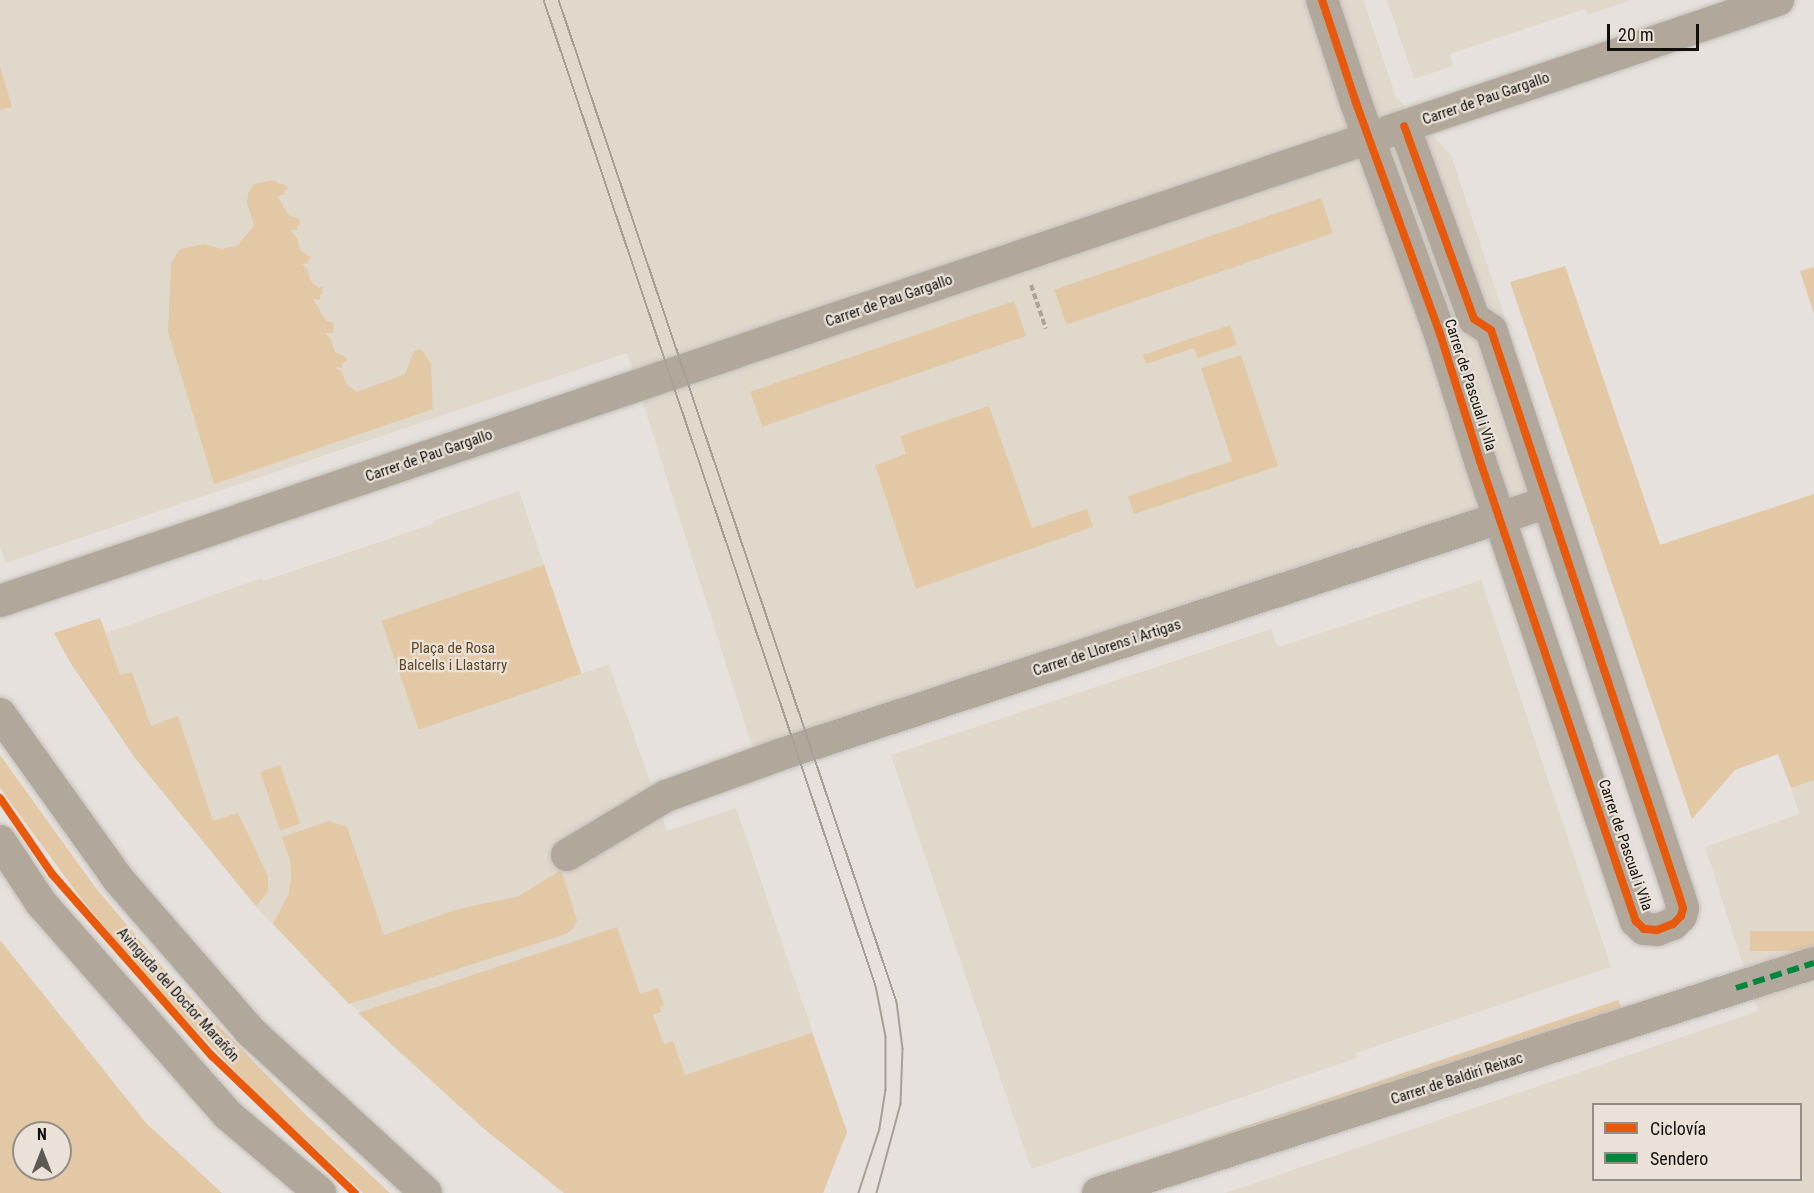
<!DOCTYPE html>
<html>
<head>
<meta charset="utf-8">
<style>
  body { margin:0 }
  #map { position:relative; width:1814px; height:1193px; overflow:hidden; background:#e6e1dc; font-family:"Roboto Condensed",sans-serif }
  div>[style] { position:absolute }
  .built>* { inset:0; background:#e1d8cc }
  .green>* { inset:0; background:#e2c8a5; transform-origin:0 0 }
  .path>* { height:4px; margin-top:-2px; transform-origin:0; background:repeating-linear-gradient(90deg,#aaa39a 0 6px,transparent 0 9px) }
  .roads { filter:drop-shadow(0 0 2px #c3bfbb) drop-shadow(0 0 2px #c3bfbb) }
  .minor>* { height:32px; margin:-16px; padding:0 16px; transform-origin:16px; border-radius:16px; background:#b1a89b }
  .tram>* { height:1.5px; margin:-0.75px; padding:0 0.75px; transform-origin:0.75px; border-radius:0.75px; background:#a6a096 }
  .quiet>* { height:6px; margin-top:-3px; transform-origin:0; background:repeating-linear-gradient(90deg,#00873e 0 12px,transparent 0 18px) }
  .cycleway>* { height:8px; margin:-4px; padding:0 4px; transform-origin:4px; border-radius:4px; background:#e8590c }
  span { translate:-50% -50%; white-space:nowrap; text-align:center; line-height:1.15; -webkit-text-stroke:4.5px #eae2d8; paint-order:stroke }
  .street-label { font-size:15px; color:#110e0b }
  .park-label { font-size:15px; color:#5e4622 }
  .legend { position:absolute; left:1592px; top:1103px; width:210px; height:78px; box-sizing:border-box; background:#eae2d8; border:2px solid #938d86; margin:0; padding:8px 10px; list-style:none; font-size:18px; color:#110e0b }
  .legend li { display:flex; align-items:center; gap:12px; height:30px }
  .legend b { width:30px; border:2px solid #938d86 }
  .north { position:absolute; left:12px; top:1121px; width:60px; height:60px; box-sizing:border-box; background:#eae2d8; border:2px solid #938d86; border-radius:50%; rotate:0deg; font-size:16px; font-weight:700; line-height:24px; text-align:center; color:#110e0b }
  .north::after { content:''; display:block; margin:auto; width:21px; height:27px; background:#5c5854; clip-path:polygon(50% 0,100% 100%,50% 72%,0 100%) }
  .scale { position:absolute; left:1607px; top:24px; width:92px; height:27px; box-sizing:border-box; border:3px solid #110e0b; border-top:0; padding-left:8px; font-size:18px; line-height:21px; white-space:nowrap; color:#110e0b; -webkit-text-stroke:4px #eae2d8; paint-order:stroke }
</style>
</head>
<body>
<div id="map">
  <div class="built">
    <div style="clip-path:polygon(0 0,1363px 0,1396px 97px,1451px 155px,1561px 487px,754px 752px,627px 353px,6px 563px,0 547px)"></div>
    <div style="clip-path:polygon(1387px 0,1631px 0,1588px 15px,1585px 9px,1450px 54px,1453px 66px,1414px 79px)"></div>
    <div style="clip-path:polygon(519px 491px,581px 674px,609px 664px,667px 831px,736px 808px,847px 1132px,823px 1193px,564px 1193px,553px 1185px,394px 1048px,256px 907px,135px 758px,70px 662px,54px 633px,100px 618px,106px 633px,262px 578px,263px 581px,433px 524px,432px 521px)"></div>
    <div style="clip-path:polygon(1481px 580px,1611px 967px,1356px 1053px,1357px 1058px,1031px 1169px,891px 755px,1271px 629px,1278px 647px)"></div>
    <div style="clip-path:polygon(evenodd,1814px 780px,1814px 1193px,1225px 1193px,1758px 1011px,1705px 847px,1799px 814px,1791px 788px,1814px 780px,1594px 1104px,1800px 1104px,1800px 1180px,1594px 1180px,1594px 1104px)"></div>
  </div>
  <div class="green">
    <div style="clip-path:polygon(0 66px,12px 107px,1px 110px,0 107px)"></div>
    <div style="clip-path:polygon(274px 180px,279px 184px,286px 185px,288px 189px,284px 190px,285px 194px,278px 196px,288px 215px,299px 219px,300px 224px,297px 226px,297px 230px,290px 230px,297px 238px,300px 250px,312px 258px,308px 260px,309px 263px,302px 264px,307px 269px,311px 281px,318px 288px,322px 287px,323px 294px,320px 295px,320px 300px,313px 299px,326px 321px,334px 323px,333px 333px,325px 333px,331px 340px,335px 352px,346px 357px,347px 361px,343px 363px,342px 368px,335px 367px,342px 372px,346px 384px,357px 392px,405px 374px,414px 351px,421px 349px,431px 364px,433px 409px,214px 484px,168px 332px,171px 263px,180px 249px,204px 244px,222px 249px,237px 246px,254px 226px,247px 203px,248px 193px,254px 184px)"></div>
    <div style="left:1321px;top:198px;width:37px;height:282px;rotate:71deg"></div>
    <div style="clip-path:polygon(1565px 266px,1660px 545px,1814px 494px,1814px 780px,1791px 788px,1778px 754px,1735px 770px,1692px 819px,1510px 282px)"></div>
    <div style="clip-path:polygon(1814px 267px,1814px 314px,1800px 271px)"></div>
    <div style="left:1014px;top:301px;width:37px;height:279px;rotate:71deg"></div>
    <div style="clip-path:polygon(1230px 325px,1237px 345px,1198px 358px,1194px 348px,1146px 364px,1143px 355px)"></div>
    <div style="clip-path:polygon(1241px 355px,1278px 466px,1134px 514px,1128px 496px,1232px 461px,1201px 368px)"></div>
    <div style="clip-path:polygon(989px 406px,1032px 528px,1087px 509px,1093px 527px,916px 589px,875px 465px,906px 454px,900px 436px)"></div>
    <div style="left:544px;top:565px;width:115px;height:172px;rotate:71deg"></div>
    <div style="clip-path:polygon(100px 618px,120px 675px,132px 672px,151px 726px,178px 716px,213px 821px,238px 813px,268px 876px,268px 892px,256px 906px,135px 758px,70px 662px,54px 633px)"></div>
    <div style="clip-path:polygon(0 755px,95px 887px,169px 975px,304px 1113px,390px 1193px,363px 1193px,253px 1090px,151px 983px,80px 897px,0 788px)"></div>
    <div style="left:280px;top:765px;width:62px;height:21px;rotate:71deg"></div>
    <div style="clip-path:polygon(329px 821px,347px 827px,384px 935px,455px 910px,519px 896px,561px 870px,577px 920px,574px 928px,566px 934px,349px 1004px,273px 924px,289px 893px,291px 878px,290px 860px,282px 837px)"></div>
    <div style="clip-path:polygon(617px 927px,640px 994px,658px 988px,664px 1005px,660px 1007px,661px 1012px,653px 1015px,664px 1044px,673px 1041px,685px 1075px,812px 1033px,847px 1132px,823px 1193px,564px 1193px,483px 1128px,358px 1013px)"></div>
    <div style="left:1814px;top:931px;width:20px;height:64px;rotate:90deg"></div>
    <div style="clip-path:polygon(evenodd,0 940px,146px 1123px,222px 1193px,0 1193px,0 940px,24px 1133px,60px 1133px,60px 1169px,24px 1169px,24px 1133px)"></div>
    <div style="clip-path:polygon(1618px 1000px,1624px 1014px,1192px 1165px,1190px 1145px)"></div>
  </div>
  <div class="path">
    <div style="left:1031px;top:285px;width:46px;rotate:71.2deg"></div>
  </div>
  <div class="roads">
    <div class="minor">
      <div style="left:1322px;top:0;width:108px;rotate:71.7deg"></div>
      <div style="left:1356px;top:103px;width:246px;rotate:70deg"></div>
      <div style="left:1440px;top:334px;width:133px;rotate:72.5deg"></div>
      <div style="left:1480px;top:461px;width:486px;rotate:71.3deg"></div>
      <div style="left:1636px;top:921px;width:11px;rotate:45deg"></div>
      <div style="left:1644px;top:929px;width:13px;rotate:4deg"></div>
      <div style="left:1657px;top:930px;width:17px;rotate:-21deg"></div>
      <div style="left:1673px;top:924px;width:11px;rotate:-45deg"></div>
      <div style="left:1681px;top:916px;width:8px;rotate:-76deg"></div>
      <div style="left:1683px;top:908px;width:14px;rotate:-107deg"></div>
      <div style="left:1679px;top:895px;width:595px;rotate:-108.4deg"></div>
      <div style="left:1491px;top:330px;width:20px;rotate:-147deg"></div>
      <div style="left:1474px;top:319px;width:205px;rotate:-109.9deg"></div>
      <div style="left:0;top:601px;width:1877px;rotate:-18.68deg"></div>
      <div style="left:0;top:714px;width:203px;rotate:54.4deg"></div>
      <div style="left:118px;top:879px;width:201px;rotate:49deg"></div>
      <div style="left:250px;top:1031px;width:239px;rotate:42.6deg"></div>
      <div style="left:0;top:841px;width:74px;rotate:56.5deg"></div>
      <div style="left:41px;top:903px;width:283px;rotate:48.6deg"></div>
      <div style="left:228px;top:1115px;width:121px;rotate:40.3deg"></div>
      <div style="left:567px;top:855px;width:115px;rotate:-30.8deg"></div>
      <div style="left:666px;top:796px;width:120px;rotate:-19.9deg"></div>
      <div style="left:779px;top:755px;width:810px;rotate:-18.21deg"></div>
      <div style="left:1098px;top:1193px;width:752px;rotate:-17.81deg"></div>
    </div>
  </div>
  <div class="tram">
    <div style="left:544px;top:0;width:1040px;rotate:71.39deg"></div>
    <div style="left:876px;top:986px;width:52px;rotate:78.9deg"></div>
    <div style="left:886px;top:1037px;width:53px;rotate:90deg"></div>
    <div style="left:886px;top:1090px;width:39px;rotate:99deg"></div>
    <div style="left:880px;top:1129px;width:67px;rotate:108.2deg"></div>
    <div style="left:559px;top:0;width:1057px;rotate:71.36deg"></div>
    <div style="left:897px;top:1002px;width:47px;rotate:82.7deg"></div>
    <div style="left:903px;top:1049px;width:55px;rotate:92.1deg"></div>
    <div style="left:901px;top:1104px;width:92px;rotate:105.1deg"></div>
  </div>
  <div class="quiet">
    <div style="left:1736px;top:988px;width:82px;rotate:-17.8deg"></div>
  </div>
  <div class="cycleway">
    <div style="left:1322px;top:0;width:108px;rotate:71.7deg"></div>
    <div style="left:1356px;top:103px;width:246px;rotate:70deg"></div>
    <div style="left:1440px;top:334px;width:133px;rotate:72.5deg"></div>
    <div style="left:1480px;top:461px;width:486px;rotate:71.3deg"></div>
    <div style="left:1636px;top:921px;width:11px;rotate:45deg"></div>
    <div style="left:1644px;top:929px;width:13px;rotate:4deg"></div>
    <div style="left:1657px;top:930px;width:17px;rotate:-21deg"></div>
    <div style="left:1673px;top:924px;width:11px;rotate:-45deg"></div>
    <div style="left:1681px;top:916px;width:8px;rotate:-76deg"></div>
    <div style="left:1683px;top:908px;width:14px;rotate:-107deg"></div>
    <div style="left:1679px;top:895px;width:595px;rotate:-108.4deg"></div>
    <div style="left:1491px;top:330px;width:20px;rotate:-147deg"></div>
    <div style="left:1474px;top:319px;width:205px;rotate:-109.9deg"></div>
    <div style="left:0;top:798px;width:92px;rotate:55.6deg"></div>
    <div style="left:52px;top:874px;width:242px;rotate:48.7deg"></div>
    <div style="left:212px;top:1056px;width:198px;rotate:43.8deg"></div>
  </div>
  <div class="street-label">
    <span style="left:1486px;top:99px;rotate:-19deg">Carrer de Pau Gargallo</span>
    <span style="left:889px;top:301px;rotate:-19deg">Carrer de Pau Gargallo</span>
    <span style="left:1470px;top:385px;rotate:72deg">Carrer de Pascual i Vila</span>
    <span style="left:429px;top:456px;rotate:-19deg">Carrer de Pau Gargallo</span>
    <span style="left:1107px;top:648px;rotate:-18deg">Carrer de Llorens i Artigas</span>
    <span style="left:1625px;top:845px;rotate:71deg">Carrer de Pascual i Vila</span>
    <span style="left:178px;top:995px;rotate:48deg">Avinguda del Doctor Marañón</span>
    <span style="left:1457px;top:1079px;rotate:-18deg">Carrer de Baldiri Reixac</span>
  </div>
  <div class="park-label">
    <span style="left:453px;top:657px">Plaça de Rosa<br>Balcells i Llastarry</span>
  </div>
  <ul class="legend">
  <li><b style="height:8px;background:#e8590c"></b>Ciclovía</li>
  <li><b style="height:8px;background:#00873e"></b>Sendero</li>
  </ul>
  <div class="north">N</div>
  <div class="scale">20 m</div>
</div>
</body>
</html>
